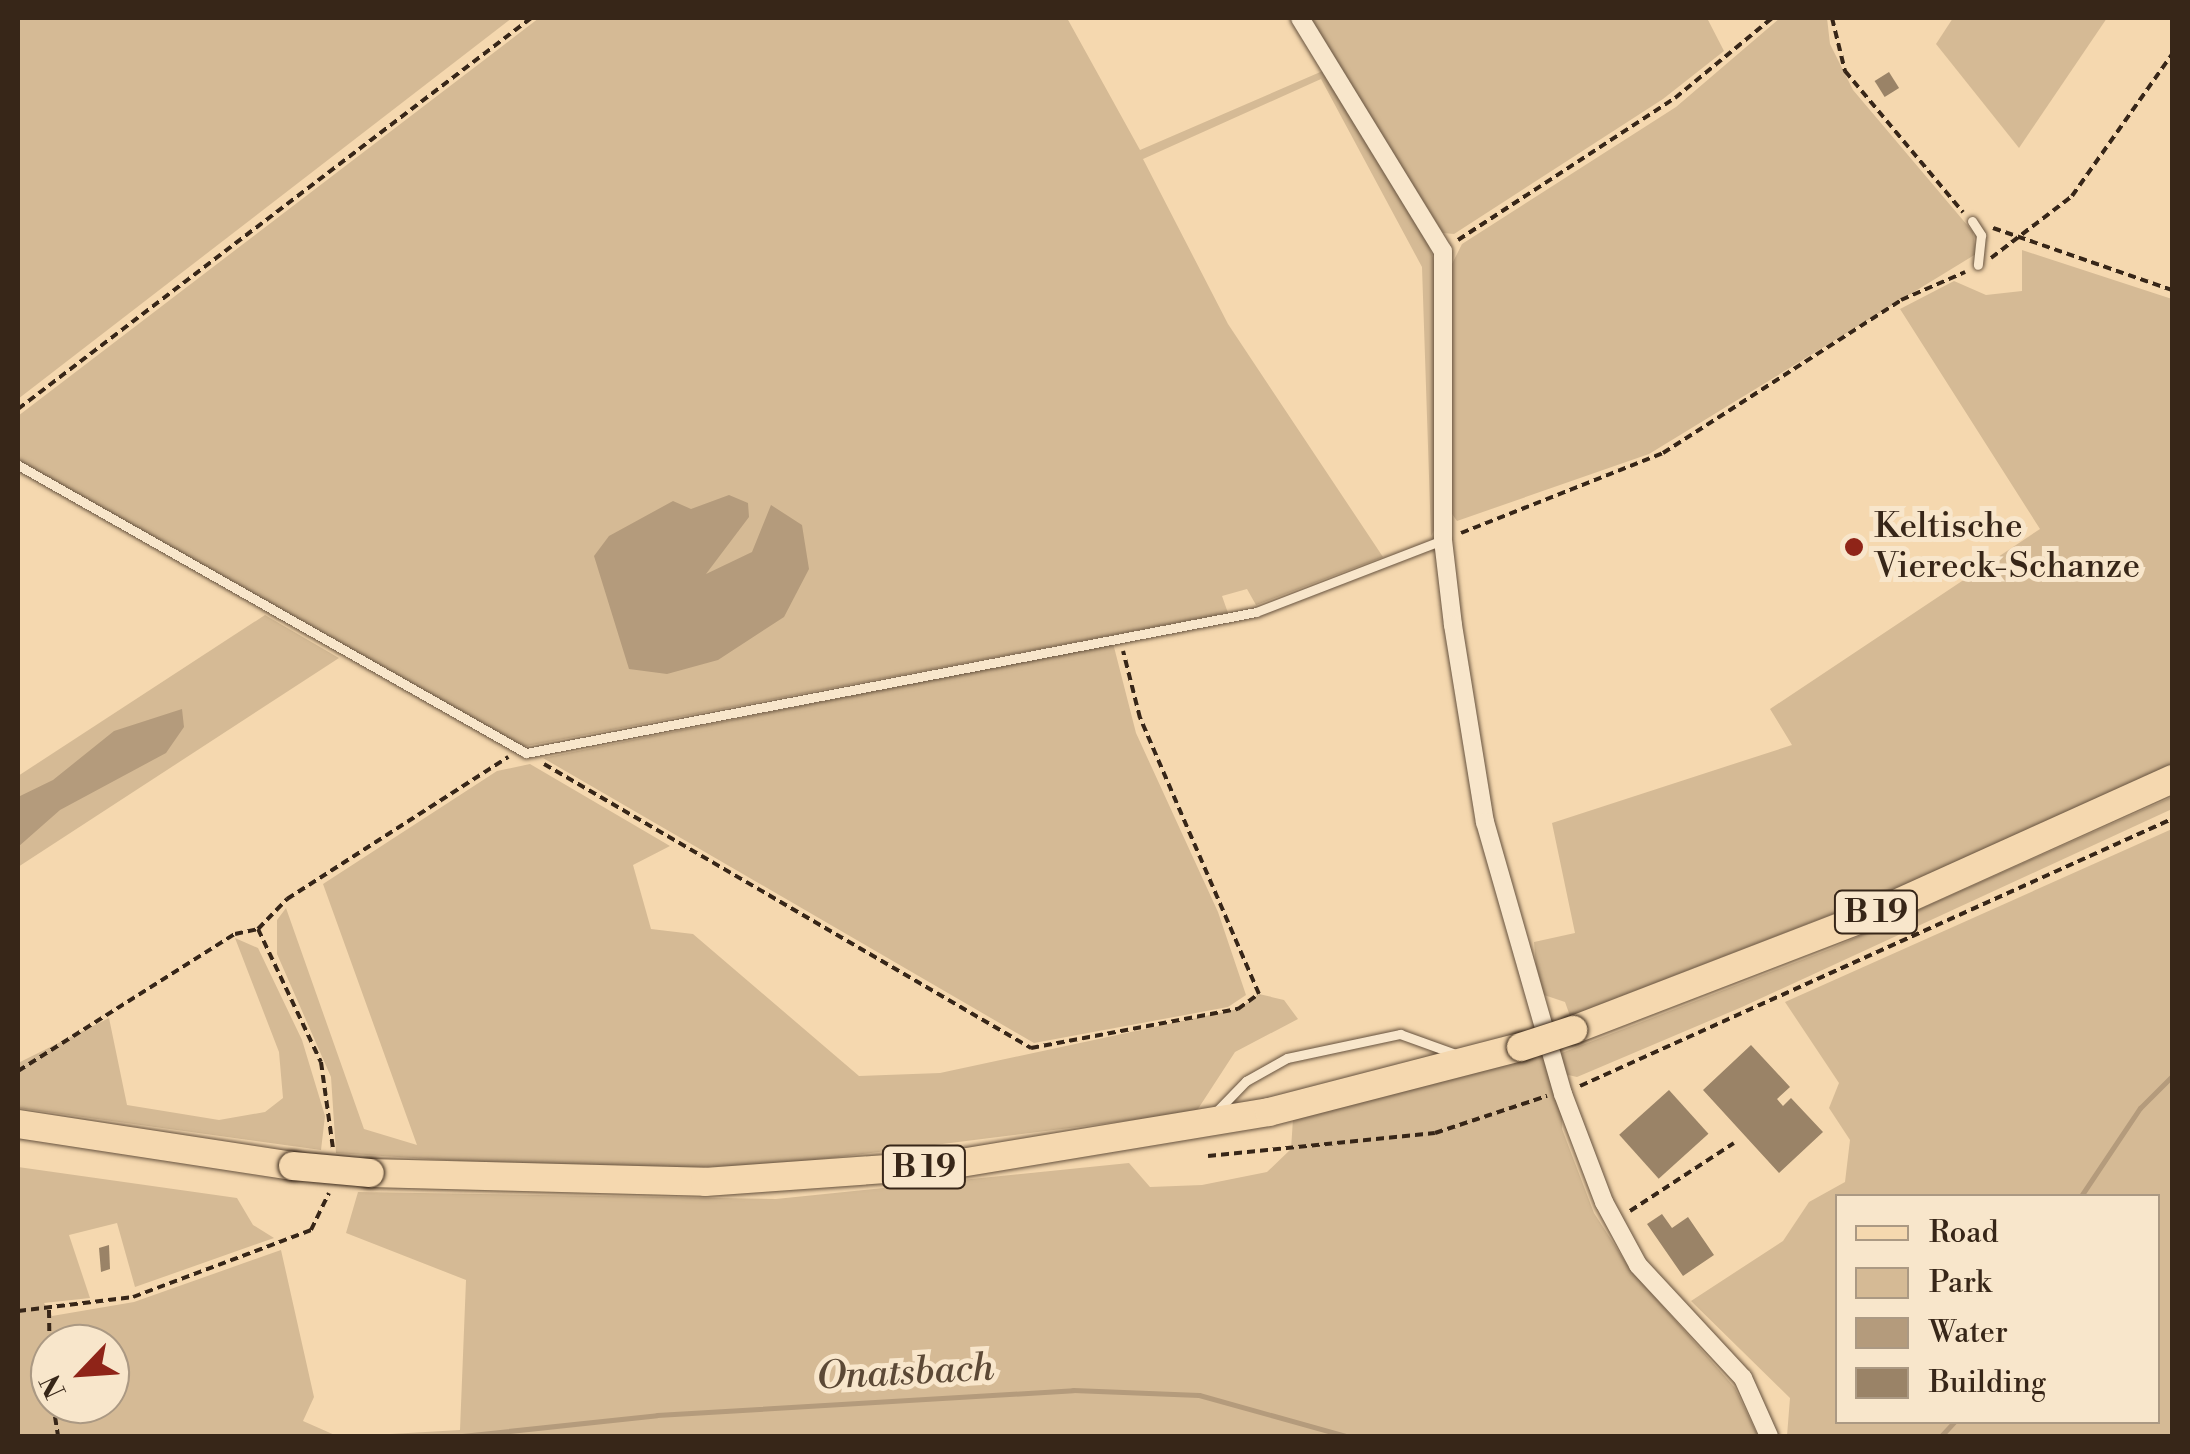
<!DOCTYPE html>
<html>
<head>
<meta charset="utf-8">
<style>
  body { margin:0 }
  #map { position:relative; width:2190px; height:1454px; overflow:hidden; background:#f5d8af; font-family:"Libre Bodoni",serif }
  div>[style] { position:absolute }
  .green>* { inset:0; background:#d5ba95 }
  .water>* { inset:0; background:#b49b7c }
  .stream>* { height:5px; margin:-2.5px; padding:0 2.5px; transform-origin:2.5px; border-radius:2.5px; background:#b49b7c }
  .building>* { inset:0; background:#9a8367; transform-origin:0 0 }
  .path>* { height:4px; margin-top:-2px; transform-origin:0; background:repeating-linear-gradient(90deg,#372618 0 8px,transparent 0 13px) }
  .roads { filter:drop-shadow(0 0 2px #66523e) drop-shadow(0 0 2px #66523e) }
  .lane>* { height:9px; margin:-4.5px; padding:0 4.5px; transform-origin:4.5px; border-radius:4.5px; background:#f8e6cb }
  .street>* { height:18px; margin:-9px; padding:0 9px; transform-origin:9px; border-radius:9px; background:#f8e6cb }
  .primary>* { height:28px; margin:-14px; padding:0 14px; transform-origin:14px; border-radius:14px; background:#f5d8af }
  .bridges { filter:drop-shadow(0 0 2px #372618) drop-shadow(0 0 2px #372618) }
  .primary-bridge>* { height:28px; margin:-14px; padding:0 14px; transform-origin:14px; border-radius:14px; background:#f5d8af }
  .dots>* { width:28px; height:28px; translate:-50% -50%; box-sizing:border-box; border:5px solid #f8e6cb; border-radius:50% }
  span { translate:-50% -50%; white-space:nowrap; text-align:center; line-height:1.15; -webkit-text-stroke:10px #f8e6cb; paint-order:stroke }
  .shield-label span { padding:2px 8px; background:#f8e6cb; border:2px solid; border-radius:8px; -webkit-text-stroke-width:0 }
  .shield-label { font-size:32px; color:#372618; font-weight:700 }
  .poi-label { font-size:35px; color:#372618 }
  .left { translate:0 -50%; text-align:left }
  .water-label { font-size:38px; color:#5c4936; font-style:italic }
  .frame { position:absolute; inset:0; border:20px solid #372618; pointer-events:none }
  .legend { position:absolute; left:1835px; top:1194px; width:325px; height:230px; box-sizing:border-box; background:#f8e6cb; border:2px solid #ab9983; margin:0; padding:12px 18px; list-style:none; font-size:30px; color:#372618 }
  .legend li { display:flex; align-items:center; gap:20px; height:50px }
  .legend b { width:50px; border:2px solid #ab9983 }
  .north { position:absolute; left:30px; top:1324px; width:100px; height:100px; box-sizing:border-box; background:#f8e6cb; border:2px solid #ab9983; border-radius:50%; rotate:245deg; font-size:28px; font-weight:700; line-height:40px; text-align:center; color:#372618 }
  .north::after { content:''; display:block; margin:auto; width:35px; height:45px; background:#8f2418; clip-path:polygon(50% 0,100% 100%,50% 72%,0 100%) }
</style>
</head>
<body>
<div id="map">
  <div class="green">
    <div style="clip-path:polygon(18px 18px,512px 18px,18px 399px)"></div>
    <div style="clip-path:polygon(539px 18px,1067px 18px,1140px 150px,1325px 70px,1427px 240px,1438px 273px,1438px 523px,1431px 536px,1422px 267px,1321px 79px,1143px 159px,1228px 324px,1383px 557px,1256px 605px,1247px 589px,1222px 596px,1228px 613px,521px 747px,18px 460px,18px 416px)"></div>
    <div style="clip-path:polygon(1309px 18px,1707px 18px,1724px 51px,1663px 99px,1454px 234px,1443px 233px)"></div>
    <div style="clip-path:polygon(1780px 18px,1827px 18px,1830px 44px,1853px 90px,1973px 232px,1976px 254px,1649px 454px,1457px 521px,1450px 511px,1451px 266px,1462px 244px,1676px 107px)"></div>
    <div style="clip-path:polygon(1953px 18px,2107px 18px,2019px 148px,1936px 44px)"></div>
    <div style="clip-path:polygon(2022px 250px,2172px 299px,2172px 765px,1895px 890px,1570px 1016px,1565px 1002px,1544px 995px,1536px 966px,1534px 942px,1575px 933px,1552px 823px,1792px 745px,1770px 709px,2040px 529px,1900px 309px,1954px 281px,1986px 295px,2022px 291px)"></div>
    <div style="clip-path:polygon(265px 615px,339px 658px,18px 867px,18px 776px)"></div>
    <div style="clip-path:polygon(1113px 643px,1136px 733px,1218px 912px,1246px 995px,1228px 1007px,1034px 1043px,543px 758px)"></div>
    <div style="clip-path:polygon(530px 764px,670px 846px,633px 865px,651px 929px,693px 934px,859px 1076px,940px 1073px,1238px 1009px,1259px 994px,1284px 1000px,1298px 1019px,1235px 1052px,1196px 1112px,775px 1165px,601px 1170px,336px 1153px,331px 1077px,277px 954px,277px 920px,286px 908px,364px 1129px,417px 1145px,323px 884px,497px 771px)"></div>
    <div style="clip-path:polygon(2172px 797px,2172px 809px,1742px 1007px,1577px 1077px,1564px 1074px,1559px 1054px,1830px 949px)"></div>
    <div style="clip-path:polygon(evenodd,2172px 829px,2172px 1436px,1787px 1436px,1790px 1398px,1691px 1301px,1783px 1241px,1809px 1202px,1845px 1182px,1850px 1140px,1829px 1108px,1839px 1083px,1785px 1002px,2172px 829px,1838px 1196px,2158px 1196px,2158px 1422px,1838px 1422px,1838px 1196px)"></div>
    <div style="clip-path:polygon(235px 938px,258px 948px,302px 1040px,325px 1116px,321px 1150px,18px 1108px,18px 1063px,109px 1018px,127px 1105px,219px 1120px,265px 1112px,283px 1098px,279px 1052px)"></div>
    <div style="clip-path:polygon(1547px 1051px,1563px 1094px,1562px 1129px,1594px 1213px,1630px 1269px,1735px 1388px,1758px 1436px,356px 1436px,460px 1430px,466px 1280px,346px 1233px,358px 1192px,776px 1199px,1129px 1163px,1150px 1187px,1202px 1185px,1267px 1172px,1291px 1149px,1293px 1119px)"></div>
    <div style="clip-path:polygon(evenodd,18px 1167px,237px 1198px,253px 1225px,274px 1238px,135px 1287px,117px 1223px,69px 1235px,90px 1298px,44px 1303px,52px 1316px,134px 1302px,281px 1250px,314px 1397px,303px 1421px,337px 1436px,18px 1436px,18px 1167px,50px 1344px,110px 1344px,110px 1404px,50px 1404px,50px 1344px)"></div>
  </div>
  <div class="water">
    <div style="clip-path:polygon(729px 495px,748px 503px,749px 517px,706px 574px,752px 552px,771px 505px,802px 525px,809px 569px,784px 617px,718px 660px,667px 674px,629px 669px,594px 556px,609px 536px,673px 501px,691px 509px)"></div>
    <div style="clip-path:polygon(182px 709px,184px 727px,166px 753px,60px 810px,18px 847px,18px 797px,53px 780px,114px 731px)"></div>
  </div>
  <div class="stream">
    <div style="left:2081px;top:1196px;width:106px;rotate:-56.2deg"></div>
    <div style="left:2140px;top:1108px;width:45px;rotate:-45deg"></div>
    <div style="left:462px;top:1436px;width:196px;rotate:-6.1deg"></div>
    <div style="left:657px;top:1415px;width:417px;rotate:-3.4deg"></div>
    <div style="left:1073px;top:1390px;width:126px;rotate:2.3deg"></div>
    <div style="left:1199px;top:1395px;width:153px;rotate:15.6deg"></div>
    <div style="left:1941px;top:1436px;width:19px;rotate:-47deg"></div>
  </div>
  <div class="building">
    <div style="left:1889px;top:72px;width:19px;height:17px;rotate:58deg"></div>
    <div style="clip-path:polygon(1751px 1045px,1790px 1087px,1777px 1099px,1783px 1106px,1791px 1098px,1823px 1132px,1779px 1173px,1703px 1090px)"></div>
    <div style="left:1669px;top:1090px;width:59px;height:67px;rotate:48deg"></div>
    <div style="clip-path:polygon(1662px 1214px,1672px 1228px,1688px 1217px,1714px 1255px,1683px 1276px,1647px 1224px)"></div>
    <div style="clip-path:polygon(109px 1245px,110px 1269px,101px 1272px,99px 1248px)"></div>
  </div>
  <div class="path">
    <div style="left:1832px;top:18px;width:55px;rotate:76.2deg"></div>
    <div style="left:1845px;top:71px;width:184px;rotate:50.1deg"></div>
    <div style="left:1993px;top:228px;width:189px;rotate:19.1deg"></div>
    <div style="left:1458px;top:240px;width:259px;rotate:-33.2deg"></div>
    <div style="left:1675px;top:98px;width:126px;rotate:-39.5deg"></div>
    <div style="left:1991px;top:258px;width:102px;rotate:-37.4deg"></div>
    <div style="left:2072px;top:196px;width:174px;rotate:-54.8deg"></div>
    <div style="left:18px;top:409px;width:645px;rotate:-37.31deg"></div>
    <div style="left:1461px;top:533px;width:217px;rotate:-21.6deg"></div>
    <div style="left:1663px;top:453px;width:283px;rotate:-32.7deg"></div>
    <div style="left:1901px;top:300px;width:70px;rotate:-23.6deg"></div>
    <div style="left:544px;top:764px;width:564px;rotate:30.25deg"></div>
    <div style="left:1031px;top:1048px;width:211px;rotate:-10.7deg"></div>
    <div style="left:1238px;top:1009px;width:26px;rotate:-36deg"></div>
    <div style="left:1259px;top:994px;width:301px;rotate:-113.3deg"></div>
    <div style="left:1140px;top:718px;width:69px;rotate:-104.2deg"></div>
    <div style="left:258px;top:929px;width:147px;rotate:64.7deg"></div>
    <div style="left:321px;top:1062px;width:88px;rotate:82.1deg"></div>
    <div style="left:18px;top:1071px;width:257px;rotate:-32.3deg"></div>
    <div style="left:235px;top:934px;width:24px;rotate:-12deg"></div>
    <div style="left:258px;top:929px;width:42px;rotate:-46deg"></div>
    <div style="left:287px;top:899px;width:263px;rotate:-32.7deg"></div>
    <div style="left:1580px;top:1086px;width:649px;rotate:-24.28deg"></div>
    <div style="left:1208px;top:1156px;width:228px;rotate:-5.8deg"></div>
    <div style="left:1435px;top:1133px;width:118px;rotate:-18.3deg"></div>
    <div style="left:1630px;top:1211px;width:124px;rotate:-33.2deg"></div>
    <div style="left:49px;top:1310px;width:71px;rotate:89.2deg"></div>
    <div style="left:18px;top:1311px;width:116px;rotate:-6.9deg"></div>
    <div style="left:133px;top:1297px;width:190px;rotate:-20.6deg"></div>
    <div style="left:311px;top:1230px;width:41px;rotate:-64.1deg"></div>
    <div style="left:53px;top:1404px;width:32px;rotate:81deg"></div>
  </div>
  <div class="roads">
    <div class="lane">
      <div style="left:1972px;top:221px;width:17px;rotate:57deg"></div>
      <div style="left:1981px;top:235px;width:30px;rotate:96deg"></div>
      <div style="left:18px;top:465px;width:584px;rotate:29.55deg"></div>
      <div style="left:526px;top:753px;width:743px;rotate:-10.93deg"></div>
      <div style="left:1256px;top:612px;width:200px;rotate:-21.1deg"></div>
      <div style="left:1215px;top:1113px;width:45px;rotate:-45.9deg"></div>
      <div style="left:1246px;top:1081px;width:47px;rotate:-29.3deg"></div>
      <div style="left:1287px;top:1058px;width:116px;rotate:-12deg"></div>
      <div style="left:1400px;top:1034px;width:62px;rotate:19.9deg"></div>
    </div>
    <div class="street">
      <div style="left:1300px;top:18px;width:273px;rotate:58.5deg"></div>
      <div style="left:1443px;top:251px;width:289px;rotate:90deg"></div>
      <div style="left:1443px;top:540px;width:86px;rotate:83.3deg"></div>
      <div style="left:1453px;top:625px;width:200px;rotate:80.8deg"></div>
      <div style="left:1485px;top:822px;width:283px;rotate:74deg"></div>
      <div style="left:1563px;top:1094px;width:116px;rotate:69.2deg"></div>
      <div style="left:1604px;top:1202px;width:72px;rotate:61.6deg"></div>
      <div style="left:1638px;top:1265px;width:154px;rotate:47.1deg"></div>
      <div style="left:1743px;top:1378px;width:64px;rotate:65.9deg"></div>
    </div>
    <div class="primary">
      <div style="left:1573px;top:1030px;width:317px;rotate:-21.1deg"></div>
      <div style="left:1869px;top:916px;width:333px;rotate:-24.3deg"></div>
      <div style="left:18px;top:1124px;width:278px;rotate:8.7deg"></div>
      <div style="left:370px;top:1173px;width:335px;rotate:1.5deg"></div>
      <div style="left:705px;top:1182px;width:251px;rotate:-4.1deg"></div>
      <div style="left:955px;top:1164px;width:318px;rotate:-9.4deg"></div>
      <div style="left:1269px;top:1112px;width:260px;rotate:-14.5deg"></div>
    </div>
  </div>
  <div class="bridges">
    <div class="primary-bridge">
      <div style="left:1521px;top:1047px;width:55px;rotate:-18.1deg"></div>
      <div style="left:293px;top:1166px;width:77px;rotate:5.2deg"></div>
    </div>
  </div>
  <div class="dots">
    <div style="left:1854px;top:547px;background:#8f2418"></div>
  </div>
  <div class="shield-label">
    <span style="left:1876px;top:912px">B 19</span>
    <span style="left:924px;top:1167px">B 19</span>
  </div>
  <div class="poi-label">
    <span class="left" style="left:1874px;top:547px">Keltische<br>Viereck-Schanze</span>
  </div>
  <div class="water-label">
    <span style="left:905px;top:1373px;rotate:-3deg">Onatsbach</span>
  </div>
  <div class="frame"></div>
  <ul class="legend">
  <li><b style="height:12px;background:#f5d8af"></b>Road</li>
  <li><b style="height:28px;background:#d5ba95"></b>Park</li>
  <li><b style="height:28px;background:#b49b7c"></b>Water</li>
  <li><b style="height:28px;background:#9a8367"></b>Building</li>
  </ul>
  <div class="north">N</div>
</div>
</body>
</html>
